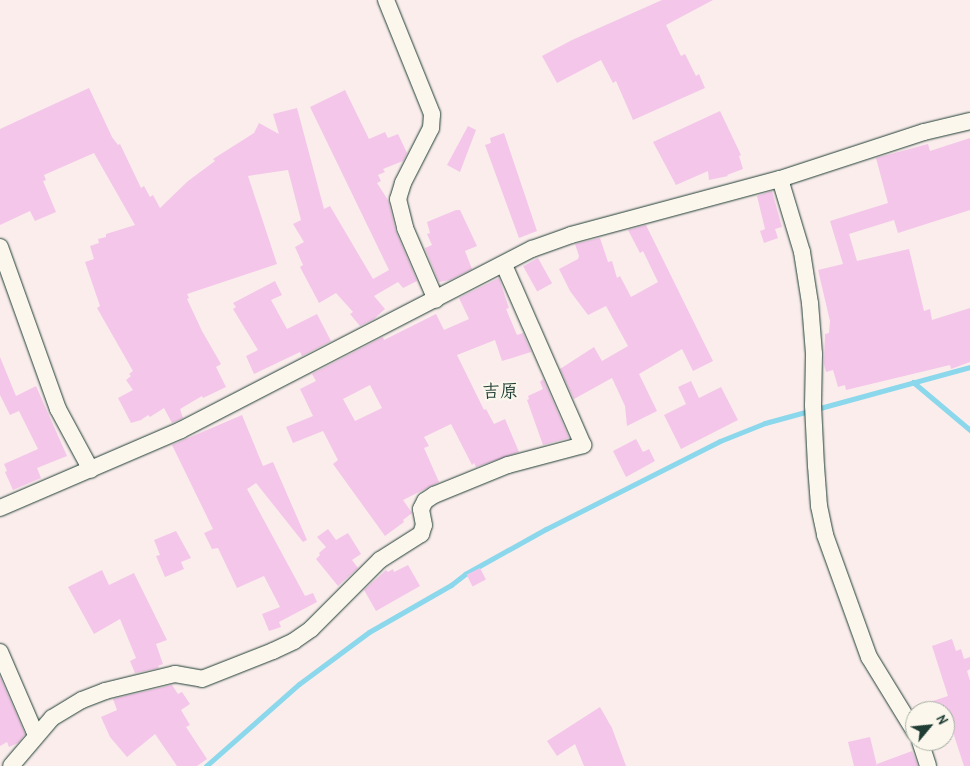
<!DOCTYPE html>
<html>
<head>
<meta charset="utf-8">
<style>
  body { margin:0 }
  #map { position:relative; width:970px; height:766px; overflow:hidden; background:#faedec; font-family:"Patrick Hand","Klee One",sans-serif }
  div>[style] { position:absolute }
  .stream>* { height:5px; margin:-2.5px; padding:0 2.5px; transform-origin:2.5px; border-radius:2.5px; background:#8bd7eb }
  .building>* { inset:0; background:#f4c6ea; transform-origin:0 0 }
  .roads { filter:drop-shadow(0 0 1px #1f3d34) drop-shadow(0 0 1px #1f3d34) }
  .street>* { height:16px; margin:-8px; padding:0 8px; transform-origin:8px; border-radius:8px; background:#fbf7ec }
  span { translate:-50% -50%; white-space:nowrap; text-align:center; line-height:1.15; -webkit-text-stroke:4.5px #fbf7ec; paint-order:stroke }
  .quarter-label { font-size:18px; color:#1f3d34; font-weight:700 }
  .north { position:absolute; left:905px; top:701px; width:50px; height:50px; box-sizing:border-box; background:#fbf7ec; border:1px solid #a3ada2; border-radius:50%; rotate:62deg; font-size:14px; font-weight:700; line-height:20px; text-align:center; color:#1f3d34 }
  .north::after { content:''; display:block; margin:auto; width:18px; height:22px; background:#1f3d34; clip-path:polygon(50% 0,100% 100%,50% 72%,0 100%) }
</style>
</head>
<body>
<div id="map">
  <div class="stream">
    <div style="left:913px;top:382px;width:75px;rotate:40.1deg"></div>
    <div style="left:206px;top:766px;width:124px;rotate:-41.4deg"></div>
    <div style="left:299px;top:684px;width:87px;rotate:-36.6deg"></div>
    <div style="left:369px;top:632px;width:95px;rotate:-29.8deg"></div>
    <div style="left:451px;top:585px;width:18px;rotate:-38deg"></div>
    <div style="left:465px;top:574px;width:93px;rotate:-29.1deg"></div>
    <div style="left:546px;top:529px;width:195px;rotate:-26.8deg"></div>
    <div style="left:720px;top:441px;width:48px;rotate:-21.8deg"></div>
    <div style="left:765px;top:423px;width:213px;rotate:-15.3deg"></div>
  </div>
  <div class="building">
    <div style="clip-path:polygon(662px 0,713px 0,666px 25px,681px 56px,685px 54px,696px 76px,699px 74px,705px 88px,633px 120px,616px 81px,613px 83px,601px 60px,557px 83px,542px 56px,572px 40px)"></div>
    <div style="clip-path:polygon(89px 88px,112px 137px,118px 145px,120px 144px,141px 188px,144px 186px,150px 197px,153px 195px,160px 208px,188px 181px,215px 161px,213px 159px,254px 133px,259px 123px,279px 134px,273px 114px,297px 108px,324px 209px,330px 206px,373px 279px,389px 270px,310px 107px,345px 90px,369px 139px,385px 132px,388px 138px,398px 134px,407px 153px,403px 161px,383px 169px,385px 172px,378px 175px,381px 181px,377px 183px,388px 200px,396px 232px,417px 281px,403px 288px,398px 282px,374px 296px,385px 309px,374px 319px,360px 326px,350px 314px,353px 312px,336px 293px,319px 303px,300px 267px,303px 265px,295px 247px,304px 242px,293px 224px,301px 220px,288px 170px,248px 176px,277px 264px,187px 294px,189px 298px,187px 299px,202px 331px,221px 364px,216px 367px,226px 387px,203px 398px,202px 396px,180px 409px,183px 418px,172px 423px,164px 408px,150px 417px,148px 415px,141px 420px,131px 423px,118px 398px,133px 390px,126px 380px,131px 376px,129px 374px,133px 371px,97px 308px,100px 306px,85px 262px,94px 259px,90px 246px,99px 243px,98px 239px,106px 237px,106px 234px,135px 225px,94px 153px,44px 175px,46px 180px,43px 181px,56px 212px,35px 221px,30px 211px,0 225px,0 129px)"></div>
    <div style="clip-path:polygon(720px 111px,741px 155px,739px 156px,743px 169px,727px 175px,728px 176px,709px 180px,708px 171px,676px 185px,653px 142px)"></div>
    <div style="clip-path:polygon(468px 126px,476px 130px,460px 172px,447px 165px)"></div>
    <div style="clip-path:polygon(504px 133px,537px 231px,519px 238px,485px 145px,491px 143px,490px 138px)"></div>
    <div style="clip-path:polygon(970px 138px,970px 210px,898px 233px,894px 220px,849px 234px,857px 261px,909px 249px,924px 311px,930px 309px,932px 320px,970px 308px,970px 362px,951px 369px,950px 365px,846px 390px,845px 385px,838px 387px,833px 370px,826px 372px,824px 364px,825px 334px,829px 333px,830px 321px,818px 270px,843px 264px,830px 221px,888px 203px,876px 158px,928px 144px,930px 151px)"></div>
    <div style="clip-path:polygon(772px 191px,782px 227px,775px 229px,778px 238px,764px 243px,760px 231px,765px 229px,757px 196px)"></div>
    <div style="clip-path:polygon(456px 210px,460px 210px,477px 246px,465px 251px,472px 269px,450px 280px,439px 282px,425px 248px,432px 245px,427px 234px,430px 233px,427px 222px)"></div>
    <div style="clip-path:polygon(646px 225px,713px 361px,693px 371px,682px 349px,639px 374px,657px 411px,627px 426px,625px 406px,612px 378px,574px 399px,560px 369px,594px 347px,602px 361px,628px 346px,606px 306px,588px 315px,570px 291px,559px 269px,578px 259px,579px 256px,575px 244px,600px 238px,608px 262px,612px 261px,617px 278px,620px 276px,631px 297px,658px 282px,643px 251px,640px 253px,628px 230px)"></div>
    <div style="left:538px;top:258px;width:29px;height:17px;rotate:61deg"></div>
    <div style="clip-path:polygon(evenodd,499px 278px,509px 308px,506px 309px,517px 335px,523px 333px,531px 352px,502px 361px,495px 340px,457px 355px,484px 410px,486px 409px,494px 424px,505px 419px,519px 452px,476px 467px,474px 463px,472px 465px,451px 424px,424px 437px,429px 446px,424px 448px,439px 482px,403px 500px,412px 513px,403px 520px,404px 522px,385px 536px,333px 464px,338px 460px,323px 431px,293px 443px,286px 427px,313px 416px,300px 389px,316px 381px,312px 374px,383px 337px,384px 340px,436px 314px,444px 330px,469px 319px,459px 298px,499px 278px,370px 385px,382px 408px,355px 421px,343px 399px,370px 385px)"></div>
    <div style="clip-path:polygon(275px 281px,282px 295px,271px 300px,287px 329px,317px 314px,331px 341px,302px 356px,300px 352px,254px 374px,246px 356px,258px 350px,233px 309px,236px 307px,233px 303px)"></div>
    <div style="clip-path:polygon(0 357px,16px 396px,36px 386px,67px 456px,37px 468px,41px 478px,13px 490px,5px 472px,7px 471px,4px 464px,38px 449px,19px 411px,10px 415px,0 395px)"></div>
    <div style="clip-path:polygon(543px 379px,569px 438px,543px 445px,527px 400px,529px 399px,528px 396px,543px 389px,540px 382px)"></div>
    <div style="clip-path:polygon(691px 381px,699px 398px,721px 387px,738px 420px,681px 449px,664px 415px,686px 404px,678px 387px)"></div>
    <div style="clip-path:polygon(242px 415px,263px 466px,273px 462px,307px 540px,303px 542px,256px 483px,247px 489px,305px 596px,313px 593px,317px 602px,279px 622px,281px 627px,269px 631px,262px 614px,280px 607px,264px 576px,237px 588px,218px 548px,212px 549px,204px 533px,213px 529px,172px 445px)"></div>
    <div style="clip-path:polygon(636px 439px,643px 452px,649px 449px,655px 461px,626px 477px,613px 451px)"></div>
    <div style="clip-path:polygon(328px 529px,336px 540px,348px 533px,361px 554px,352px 560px,358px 568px,338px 586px,316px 559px,320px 555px,319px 553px,326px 547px,317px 537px)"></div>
    <div style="clip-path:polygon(176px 531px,191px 558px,181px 562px,184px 569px,165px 577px,156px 556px,160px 555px,154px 540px)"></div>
    <div style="clip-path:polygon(408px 565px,420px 586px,376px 611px,364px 590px,386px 570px,388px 572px,393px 569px,394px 572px)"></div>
    <div style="left:480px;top:568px;width:13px;height:15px;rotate:63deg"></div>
    <div style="clip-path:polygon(102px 570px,109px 585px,134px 573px,167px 640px,156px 644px,163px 664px,158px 666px,159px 668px,135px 673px,130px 661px,136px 658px,120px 619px,94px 634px,68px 587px)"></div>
    <div style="clip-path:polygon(952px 639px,956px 651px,961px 649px,964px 659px,970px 657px,970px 669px,967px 671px,970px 681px,970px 766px,964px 766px,946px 711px,914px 711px,912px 708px,948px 696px,932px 646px)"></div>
    <div style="clip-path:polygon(0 677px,25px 734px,18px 743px,9px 747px,7px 742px,0 746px)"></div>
    <div style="clip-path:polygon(172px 685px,178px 694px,182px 692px,190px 704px,181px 710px,190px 725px,186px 727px,207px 759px,197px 766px,177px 766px,155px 734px,127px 757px,110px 737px,101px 717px,117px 710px,113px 699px)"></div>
    <div style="clip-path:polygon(600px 707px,612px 728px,626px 766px,584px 766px,575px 744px,557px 756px,547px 741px)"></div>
    <div style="clip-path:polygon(870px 737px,877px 766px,854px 766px,848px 742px)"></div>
    <div style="clip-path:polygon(912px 751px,918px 766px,877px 766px,877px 764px)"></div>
  </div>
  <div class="roads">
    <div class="street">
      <div style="left:386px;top:0;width:123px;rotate:68deg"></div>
      <div style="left:432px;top:114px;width:14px;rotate:94deg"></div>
      <div style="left:431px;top:128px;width:62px;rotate:117deg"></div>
      <div style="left:403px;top:183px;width:17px;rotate:107deg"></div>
      <div style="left:398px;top:199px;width:30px;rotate:76deg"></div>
      <div style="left:405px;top:228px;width:78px;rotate:66.7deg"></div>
      <div style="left:780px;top:179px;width:76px;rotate:73.2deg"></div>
      <div style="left:802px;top:252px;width:52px;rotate:81.1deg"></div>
      <div style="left:810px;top:303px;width:51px;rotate:85.5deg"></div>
      <div style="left:814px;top:354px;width:51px;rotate:91.1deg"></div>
      <div style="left:813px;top:405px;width:61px;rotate:87.2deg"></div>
      <div style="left:816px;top:466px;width:40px;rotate:85.7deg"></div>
      <div style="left:819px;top:506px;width:30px;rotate:78deg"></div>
      <div style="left:825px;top:535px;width:130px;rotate:70.2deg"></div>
      <div style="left:869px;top:657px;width:88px;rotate:58.5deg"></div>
      <div style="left:0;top:247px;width:172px;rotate:70.3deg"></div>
      <div style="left:58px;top:409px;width:69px;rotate:61.6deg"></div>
      <div style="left:0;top:508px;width:197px;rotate:-23.3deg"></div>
      <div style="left:181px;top:430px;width:395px;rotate:-27.3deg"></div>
      <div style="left:532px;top:249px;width:41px;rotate:-19.7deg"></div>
      <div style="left:571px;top:235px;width:216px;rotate:-15deg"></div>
      <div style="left:780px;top:179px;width:151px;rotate:-18.1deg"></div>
      <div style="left:924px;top:132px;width:47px;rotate:-13.4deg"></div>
      <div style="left:0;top:652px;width:90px;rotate:66.6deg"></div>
      <div style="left:920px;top:741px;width:26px;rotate:72deg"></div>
      <div style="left:11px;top:766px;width:63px;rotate:-49.5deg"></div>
      <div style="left:52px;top:718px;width:35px;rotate:-31deg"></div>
      <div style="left:82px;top:700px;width:25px;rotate:-21deg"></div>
      <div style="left:105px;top:691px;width:72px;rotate:-13.7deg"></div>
      <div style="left:175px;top:674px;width:27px;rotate:10deg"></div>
      <div style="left:202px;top:679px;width:76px;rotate:-21.5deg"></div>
      <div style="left:273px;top:651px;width:23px;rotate:-25deg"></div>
      <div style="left:294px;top:641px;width:21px;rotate:-35deg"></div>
      <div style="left:311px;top:629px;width:98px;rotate:-45deg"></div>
      <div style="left:380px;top:560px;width:49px;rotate:-32.4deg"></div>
      <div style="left:421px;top:534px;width:9px;rotate:-72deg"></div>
      <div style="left:424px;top:525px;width:16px;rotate:-101deg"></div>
      <div style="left:421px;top:509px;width:9px;rotate:-63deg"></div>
      <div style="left:425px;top:501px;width:11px;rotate:-34deg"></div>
      <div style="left:434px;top:495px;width:80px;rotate:-22.1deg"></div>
      <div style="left:508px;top:465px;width:78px;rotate:-14.9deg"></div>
      <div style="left:583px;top:445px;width:197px;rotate:-113.7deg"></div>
    </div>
  </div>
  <div class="quarter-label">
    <span style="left:500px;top:391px">吉原</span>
  </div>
  <div class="north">N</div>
</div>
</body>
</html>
